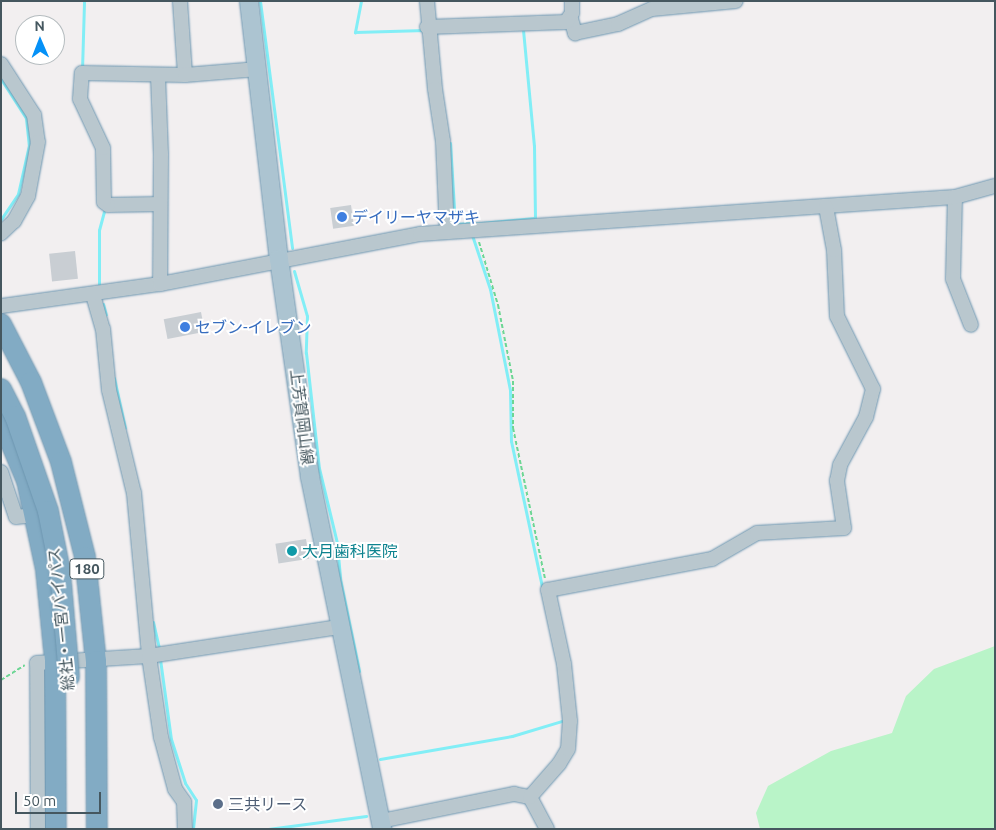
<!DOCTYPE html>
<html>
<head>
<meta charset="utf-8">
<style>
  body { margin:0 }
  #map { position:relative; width:996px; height:830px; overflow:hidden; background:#f2eff0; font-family:Ubuntu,"Noto Sans JP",sans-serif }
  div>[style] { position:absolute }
  .green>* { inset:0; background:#b9f4c8 }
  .stream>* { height:3px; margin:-1.5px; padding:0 1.5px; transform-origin:1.5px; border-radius:1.5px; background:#82eef6 }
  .building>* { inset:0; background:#c9ced3; transform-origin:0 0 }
  .path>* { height:2px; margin-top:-1px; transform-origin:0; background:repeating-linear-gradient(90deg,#6dd694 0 4px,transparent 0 6.5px) }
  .roads { filter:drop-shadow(0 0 1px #6d96b0) drop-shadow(0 0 1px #6d96b0) }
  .minor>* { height:14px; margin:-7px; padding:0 7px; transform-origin:7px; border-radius:7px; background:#b9c7ce }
  .major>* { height:18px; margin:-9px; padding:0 9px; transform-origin:9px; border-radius:9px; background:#acc4d1 }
  .highway>* { height:20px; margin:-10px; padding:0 10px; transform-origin:10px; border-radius:10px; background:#82abc4 }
  .bridges { filter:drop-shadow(0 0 1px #6d96b0) drop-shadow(0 0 1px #6d96b0) }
  .highway-bridge>* { height:20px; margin:-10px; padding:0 10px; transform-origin:10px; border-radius:10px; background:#82abc4 }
  .dots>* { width:14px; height:14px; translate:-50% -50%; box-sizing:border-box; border:2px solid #fff; border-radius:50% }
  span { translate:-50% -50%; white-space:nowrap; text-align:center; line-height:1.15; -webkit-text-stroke:4px #fff; paint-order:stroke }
  .shield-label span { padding:1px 4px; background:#fff; border:1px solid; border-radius:4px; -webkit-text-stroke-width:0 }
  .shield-label { font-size:15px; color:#45575f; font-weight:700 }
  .shop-label { font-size:16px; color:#366cbe }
  .left { translate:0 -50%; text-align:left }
  .street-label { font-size:16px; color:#45575f }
  .culture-label { font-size:16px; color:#0d838f }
  .service-label { font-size:16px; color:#4e5e75 }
  .frame { position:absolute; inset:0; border:2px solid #45575f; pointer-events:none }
  .north { position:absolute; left:15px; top:15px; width:50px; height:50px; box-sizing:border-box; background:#fff; border:1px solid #b5bcbf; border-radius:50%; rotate:359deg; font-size:14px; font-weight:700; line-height:20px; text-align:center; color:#45575f }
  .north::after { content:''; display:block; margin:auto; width:18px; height:22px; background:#0591f7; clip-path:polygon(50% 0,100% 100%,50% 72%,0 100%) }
  .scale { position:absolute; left:15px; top:792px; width:86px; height:22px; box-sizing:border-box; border:2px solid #45575f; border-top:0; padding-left:6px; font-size:15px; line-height:18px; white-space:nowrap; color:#45575f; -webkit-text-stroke:4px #fff; paint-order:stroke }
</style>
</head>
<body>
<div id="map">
  <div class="green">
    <div style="clip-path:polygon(995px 646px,995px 829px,760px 829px,756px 813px,768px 786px,831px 751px,892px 733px,906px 696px,934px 669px)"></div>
  </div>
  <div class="stream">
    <div style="left:260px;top:1px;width:249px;rotate:82.6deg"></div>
    <div style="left:361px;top:1px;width:32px;rotate:101deg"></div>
    <div style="left:355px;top:32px;width:70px;rotate:-1.6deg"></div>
    <div style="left:82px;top:70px;width:69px;rotate:-88.3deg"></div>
    <div style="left:1px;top:79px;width:46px;rotate:57.3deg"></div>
    <div style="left:26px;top:118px;width:27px;rotate:84deg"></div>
    <div style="left:29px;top:145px;width:50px;rotate:102.7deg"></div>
    <div style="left:18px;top:194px;width:30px;rotate:124deg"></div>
    <div style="left:450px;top:143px;width:81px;rotate:86.5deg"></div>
    <div style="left:455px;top:224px;width:16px;rotate:-4deg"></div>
    <div style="left:471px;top:224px;width:64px;rotate:-5.4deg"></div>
    <div style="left:535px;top:218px;width:72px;rotate:-90.8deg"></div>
    <div style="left:534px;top:146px;width:117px;rotate:-95.4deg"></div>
    <div style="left:472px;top:235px;width:57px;rotate:71.6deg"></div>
    <div style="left:490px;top:289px;width:103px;rotate:78.8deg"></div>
    <div style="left:510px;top:390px;width:51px;rotate:88.9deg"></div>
    <div style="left:511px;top:441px;width:153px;rotate:78deg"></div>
    <div style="left:294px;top:271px;width:47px;rotate:73.9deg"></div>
    <div style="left:307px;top:316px;width:37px;rotate:92deg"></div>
    <div style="left:306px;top:353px;width:116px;rotate:83.6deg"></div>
    <div style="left:319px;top:468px;width:77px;rotate:76.5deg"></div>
    <div style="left:337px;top:543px;width:36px;rotate:85deg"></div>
    <div style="left:340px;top:579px;width:94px;rotate:78.3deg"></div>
    <div style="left:99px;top:284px;width:54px;rotate:-90deg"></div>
    <div style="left:99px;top:230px;width:23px;rotate:-75deg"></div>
    <div style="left:103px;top:304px;width:11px;rotate:75deg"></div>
    <div style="left:114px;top:378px;width:51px;rotate:77.6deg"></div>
    <div style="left:153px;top:622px;width:28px;rotate:77deg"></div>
    <div style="left:160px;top:659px;width:81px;rotate:82.2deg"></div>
    <div style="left:171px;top:739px;width:46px;rotate:72.3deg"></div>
    <div style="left:185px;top:783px;width:20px;rotate:57deg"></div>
    <div style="left:196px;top:800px;width:29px;rotate:96deg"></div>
    <div style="left:380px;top:759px;width:134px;rotate:-9.9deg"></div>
    <div style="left:512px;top:736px;width:55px;rotate:-16.8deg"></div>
    <div style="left:268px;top:829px;width:99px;rotate:-7.6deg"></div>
  </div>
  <div class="building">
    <div style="left:351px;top:205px;width:21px;height:21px;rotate:82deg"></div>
    <div style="left:75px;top:251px;width:28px;height:26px;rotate:84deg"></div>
    <div style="left:201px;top:312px;width:20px;height:38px;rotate:79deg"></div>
    <div style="left:306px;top:539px;width:20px;height:31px;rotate:81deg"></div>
  </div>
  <div class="path">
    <div style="left:479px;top:242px;width:66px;rotate:73.2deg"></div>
    <div style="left:498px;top:305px;width:77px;rotate:78.8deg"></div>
    <div style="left:513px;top:381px;width:47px;rotate:90deg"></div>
    <div style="left:513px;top:428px;width:154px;rotate:78deg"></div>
    <div style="left:1px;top:680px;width:28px;rotate:-32deg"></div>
  </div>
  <div class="roads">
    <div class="minor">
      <div style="left:180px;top:1px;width:74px;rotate:86.1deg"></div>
      <div style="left:427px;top:1px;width:88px;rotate:84.8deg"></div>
      <div style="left:435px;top:89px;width:53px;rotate:81.3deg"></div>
      <div style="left:443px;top:141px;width:90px;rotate:87.5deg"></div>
      <div style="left:571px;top:19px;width:15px;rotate:74deg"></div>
      <div style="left:575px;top:33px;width:44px;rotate:-11.8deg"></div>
      <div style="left:618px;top:24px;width:37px;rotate:-24deg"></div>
      <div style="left:652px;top:9px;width:84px;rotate:-5.4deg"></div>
      <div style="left:427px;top:27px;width:139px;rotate:-2.1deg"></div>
      <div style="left:566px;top:22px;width:11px;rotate:-56deg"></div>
      <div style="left:572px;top:13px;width:12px;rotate:-90deg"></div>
      <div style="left:1px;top:64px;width:61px;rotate:57.1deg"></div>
      <div style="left:34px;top:115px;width:27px;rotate:82deg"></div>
      <div style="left:38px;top:142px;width:55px;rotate:100.5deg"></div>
      <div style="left:28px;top:196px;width:29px;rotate:119deg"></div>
      <div style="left:14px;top:221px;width:18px;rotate:137deg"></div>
      <div style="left:158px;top:76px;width:78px;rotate:87.8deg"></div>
      <div style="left:161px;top:154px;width:130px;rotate:90.4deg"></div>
      <div style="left:955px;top:197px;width:82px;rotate:91.4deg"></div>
      <div style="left:953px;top:279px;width:49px;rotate:68.6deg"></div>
      <div style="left:160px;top:204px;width:52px;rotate:178.9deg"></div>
      <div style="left:108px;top:205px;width:5px;rotate:-143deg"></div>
      <div style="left:104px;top:202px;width:54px;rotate:-91.1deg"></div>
      <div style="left:103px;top:148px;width:54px;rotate:-115.1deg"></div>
      <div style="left:80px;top:99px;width:26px;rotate:-86deg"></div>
      <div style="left:82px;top:73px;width:103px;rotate:1.1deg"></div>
      <div style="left:185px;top:75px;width:73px;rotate:-4.7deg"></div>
      <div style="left:93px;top:295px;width:35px;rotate:74deg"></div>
      <div style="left:103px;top:329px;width:61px;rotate:84.4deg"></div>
      <div style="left:109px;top:390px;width:106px;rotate:76.4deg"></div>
      <div style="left:134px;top:493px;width:164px;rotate:84.7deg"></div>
      <div style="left:149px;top:656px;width:82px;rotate:81.6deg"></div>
      <div style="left:161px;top:737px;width:54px;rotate:74.9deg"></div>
      <div style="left:175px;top:789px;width:16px;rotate:55deg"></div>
      <div style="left:184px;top:802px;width:27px;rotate:88deg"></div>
      <div style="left:1px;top:306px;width:161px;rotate:-7.9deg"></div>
      <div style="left:160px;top:284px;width:265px;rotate:-10.9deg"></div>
      <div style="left:420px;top:234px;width:536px;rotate:-3.96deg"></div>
      <div style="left:955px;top:197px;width:41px;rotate:-15.4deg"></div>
      <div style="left:1px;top:472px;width:47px;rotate:71.6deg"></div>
      <div style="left:16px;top:517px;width:20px;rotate:-6deg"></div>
      <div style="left:381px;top:821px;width:136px;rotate:-11.5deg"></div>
      <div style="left:514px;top:794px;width:16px;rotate:11deg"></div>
      <div style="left:38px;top:829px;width:166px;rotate:-90.3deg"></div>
      <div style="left:37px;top:663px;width:112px;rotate:-3.6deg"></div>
      <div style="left:149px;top:656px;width:192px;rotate:-8.7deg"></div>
      <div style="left:547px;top:829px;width:36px;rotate:-118deg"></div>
      <div style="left:530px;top:797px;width:44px;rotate:-48.7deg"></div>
      <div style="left:559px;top:764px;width:17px;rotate:-59deg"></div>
      <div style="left:568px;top:749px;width:28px;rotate:-86deg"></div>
      <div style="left:570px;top:721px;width:57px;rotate:-96deg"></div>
      <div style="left:564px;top:664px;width:76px;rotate:-102.2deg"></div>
      <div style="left:548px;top:590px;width:167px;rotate:-10.7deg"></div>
      <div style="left:712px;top:559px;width:52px;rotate:-30deg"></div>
      <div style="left:757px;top:533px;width:87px;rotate:-3.3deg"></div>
      <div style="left:844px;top:528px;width:48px;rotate:-98.5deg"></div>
      <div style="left:837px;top:481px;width:16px;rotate:-79deg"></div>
      <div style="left:840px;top:465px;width:55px;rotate:-61.6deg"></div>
      <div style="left:866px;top:417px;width:29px;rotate:-76deg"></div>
      <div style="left:873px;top:389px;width:81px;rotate:-116.3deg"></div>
      <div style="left:837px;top:316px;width:66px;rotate:-92.6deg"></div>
      <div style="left:834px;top:250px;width:44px;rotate:-100.5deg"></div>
    </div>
    <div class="major">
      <div style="left:249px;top:1px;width:260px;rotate:83.4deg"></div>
      <div style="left:279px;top:259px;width:220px;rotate:81.9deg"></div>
      <div style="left:310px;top:477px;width:359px;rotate:78.4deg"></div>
    </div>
    <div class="highway">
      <div style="left:1px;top:324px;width:65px;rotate:62.7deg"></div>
      <div style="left:31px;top:382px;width:85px;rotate:69.4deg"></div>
      <div style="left:61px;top:462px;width:98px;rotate:75.8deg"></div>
      <div style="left:85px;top:557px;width:105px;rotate:84deg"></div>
      <div style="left:96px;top:661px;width:168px;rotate:89.7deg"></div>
      <div style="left:1px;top:419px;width:67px;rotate:67.2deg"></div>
      <div style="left:27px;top:481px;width:91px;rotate:77.9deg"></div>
      <div style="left:46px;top:570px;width:90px;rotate:84.3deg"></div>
      <div style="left:55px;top:660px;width:169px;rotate:89.7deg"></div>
    </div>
  </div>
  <div class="bridges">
    <div class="highway-bridge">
      <div style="left:1px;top:389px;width:30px;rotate:63deg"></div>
      <div style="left:15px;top:416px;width:101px;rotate:70.8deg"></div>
      <div style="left:48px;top:511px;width:61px;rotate:78.7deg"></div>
      <div style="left:60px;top:571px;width:106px;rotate:85.1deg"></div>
    </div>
  </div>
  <div class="dots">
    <div style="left:342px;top:217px;background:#3f7fe0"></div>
    <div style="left:185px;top:327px;background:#3f7fe0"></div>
    <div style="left:292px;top:551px;background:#0f9aa8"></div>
    <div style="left:218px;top:804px;background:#5c6f8a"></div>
  </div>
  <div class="shield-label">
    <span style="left:87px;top:569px">180</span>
  </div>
  <div class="shop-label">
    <span class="left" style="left:352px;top:217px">デイリーヤマザキ</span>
    <span class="left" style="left:195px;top:327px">セブン-イレブン</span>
  </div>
  <div class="street-label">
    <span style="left:302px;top:417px;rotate:83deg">上芳賀岡山線</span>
    <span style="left:61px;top:619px;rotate:-96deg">総社・一宮バイパス</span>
  </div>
  <div class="culture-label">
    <span class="left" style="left:302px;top:551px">大月歯科医院</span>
  </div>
  <div class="service-label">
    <span class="left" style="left:228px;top:804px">三共リース</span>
  </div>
  <div class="frame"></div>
  <div class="north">N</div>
  <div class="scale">50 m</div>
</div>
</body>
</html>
